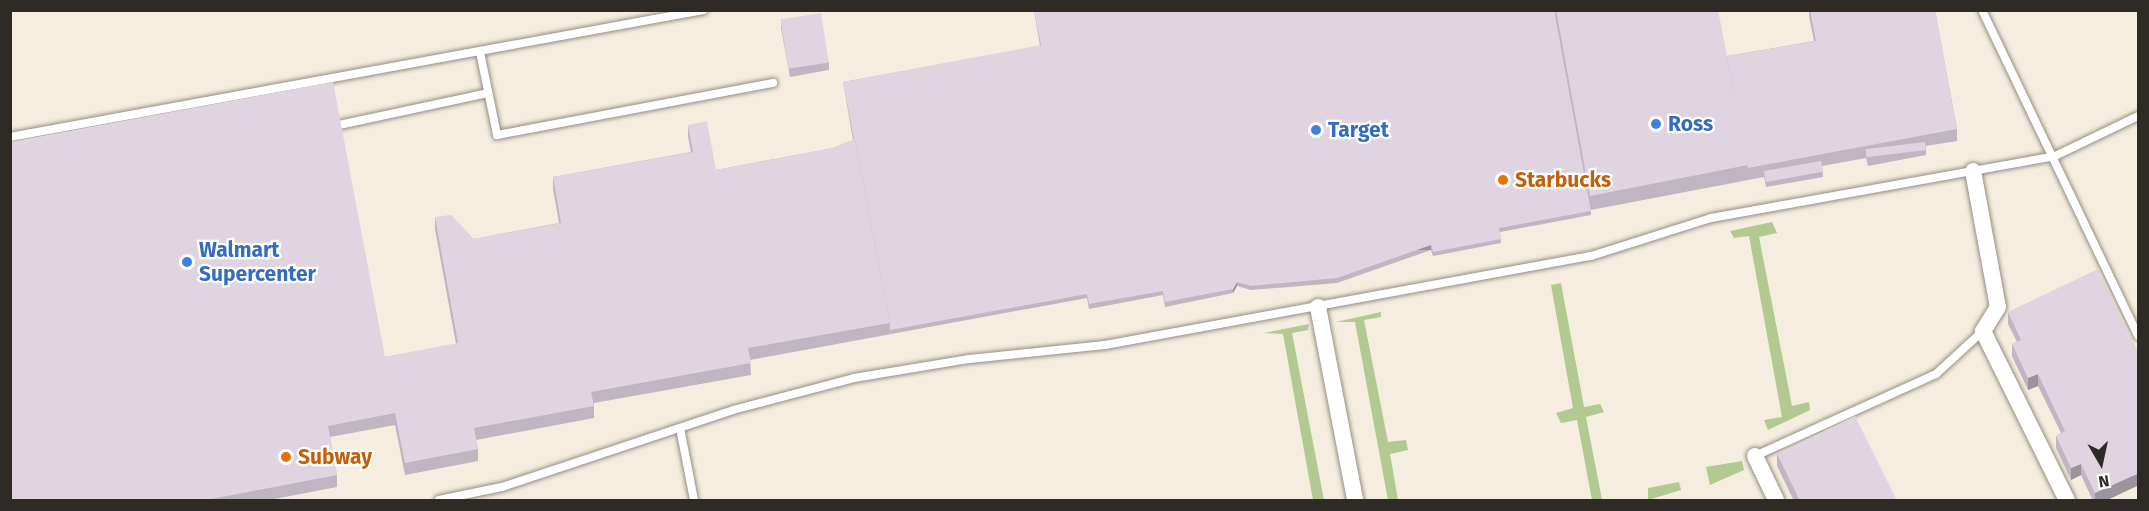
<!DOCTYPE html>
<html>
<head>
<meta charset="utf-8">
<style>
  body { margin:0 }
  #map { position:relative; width:2149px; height:511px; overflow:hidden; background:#f5eddf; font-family:"Fira Sans",sans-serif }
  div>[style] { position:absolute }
  .green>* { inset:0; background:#b2c991 }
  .roads { filter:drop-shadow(0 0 2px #958e81) drop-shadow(0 0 2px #958e81) }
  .service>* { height:8px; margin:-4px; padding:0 4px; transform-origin:4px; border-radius:4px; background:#fff }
  .minor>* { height:16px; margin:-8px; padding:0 8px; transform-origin:8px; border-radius:8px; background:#fff }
  .wall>* { inset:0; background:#c0b6c1 }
  .shaded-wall>* { inset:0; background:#9c949d; transform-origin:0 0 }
  .building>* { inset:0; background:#dfd4e0; transform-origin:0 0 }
  .dots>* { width:16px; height:16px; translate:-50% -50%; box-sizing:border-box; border:3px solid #fff; border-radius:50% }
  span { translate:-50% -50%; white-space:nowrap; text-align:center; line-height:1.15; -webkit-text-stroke:4.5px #fff; paint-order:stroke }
  .shop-label { font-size:21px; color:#366cbe; font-weight:700 }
  .left { translate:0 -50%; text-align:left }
  .food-label { font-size:21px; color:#c56008; font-weight:700 }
  .frame { position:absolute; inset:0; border:12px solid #2e2b26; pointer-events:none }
  .north { position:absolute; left:2071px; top:433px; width:60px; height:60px; -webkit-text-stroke:4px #fff; paint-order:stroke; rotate:171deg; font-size:16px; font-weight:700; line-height:24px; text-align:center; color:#2e2b26 }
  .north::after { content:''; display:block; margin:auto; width:21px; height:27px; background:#2e2b26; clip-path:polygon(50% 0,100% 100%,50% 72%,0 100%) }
</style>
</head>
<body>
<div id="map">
  <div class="green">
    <div style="clip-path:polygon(1772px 222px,1777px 233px,1759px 237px,1792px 406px,1809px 402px,1810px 410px,1768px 430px,1764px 420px,1782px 417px,1749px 236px,1734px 238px,1730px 231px)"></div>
    <div style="clip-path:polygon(1561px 283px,1584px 407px,1600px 404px,1604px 412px,1586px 417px,1602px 500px,1592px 500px,1577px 420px,1561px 423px,1556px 413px,1573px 408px,1551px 285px)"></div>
    <div style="clip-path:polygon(1381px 312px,1381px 317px,1364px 320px,1388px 442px,1406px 440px,1408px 450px,1390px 454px,1398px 500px,1388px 500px,1355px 322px,1336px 322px)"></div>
    <div style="clip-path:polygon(1309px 324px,1308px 330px,1292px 333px,1324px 500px,1313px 500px,1283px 334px,1264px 333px)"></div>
    <div style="clip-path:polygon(1742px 461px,1744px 470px,1710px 485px,1706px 467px)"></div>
    <div style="clip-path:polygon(1679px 482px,1681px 490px,1648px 500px,1648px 488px)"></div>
  </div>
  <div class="roads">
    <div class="service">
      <div style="left:1982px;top:10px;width:361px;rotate:64.4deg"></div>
      <div style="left:480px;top:52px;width:85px;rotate:78.4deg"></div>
      <div style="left:497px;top:135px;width:281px;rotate:-10.7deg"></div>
      <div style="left:339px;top:125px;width:152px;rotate:-12.1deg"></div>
      <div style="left:10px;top:137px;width:705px;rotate:-10.38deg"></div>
      <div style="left:680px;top:428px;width:73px;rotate:79deg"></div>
      <div style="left:1755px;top:456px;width:199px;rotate:-24.4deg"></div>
      <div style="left:1936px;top:374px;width:64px;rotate:-42.5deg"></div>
      <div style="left:439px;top:500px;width:64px;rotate:-11.7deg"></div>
      <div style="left:502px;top:487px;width:243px;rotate:-18.4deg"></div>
      <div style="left:733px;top:410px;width:125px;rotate:-14.8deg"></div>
      <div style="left:854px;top:378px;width:117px;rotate:-9.4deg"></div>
      <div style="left:969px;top:359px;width:137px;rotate:-5.9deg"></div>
      <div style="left:1105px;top:345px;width:494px;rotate:-10.4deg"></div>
      <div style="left:1591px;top:256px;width:126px;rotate:-17.6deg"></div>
      <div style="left:1711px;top:218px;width:350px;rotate:-10.2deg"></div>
      <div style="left:2055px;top:156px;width:92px;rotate:-25.7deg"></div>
    </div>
    <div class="minor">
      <div style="left:1973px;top:171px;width:138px;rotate:79.6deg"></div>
      <div style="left:1998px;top:307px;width:28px;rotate:122deg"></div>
      <div style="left:1983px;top:331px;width:189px;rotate:63.6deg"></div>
      <div style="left:1318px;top:307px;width:197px;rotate:79.1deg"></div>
      <div style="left:1755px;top:456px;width:49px;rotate:64.5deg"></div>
    </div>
  </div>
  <div class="wall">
    <div style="clip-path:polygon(1034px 10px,1554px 10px,1555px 21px,1555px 10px,1727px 56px,1814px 41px,1809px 16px,1809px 10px,1935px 10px,1957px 129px,1957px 141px,1926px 146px,1926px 155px,1868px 166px,1866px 158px,1822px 166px,1823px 177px,1766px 187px,1764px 177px,1591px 210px,1591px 215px,1500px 232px,1501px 243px,1433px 256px,1431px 250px,1337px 283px,1251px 290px,1237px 286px,1233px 293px,1165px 307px,1163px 295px,1089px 309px,1087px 298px,750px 360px,751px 375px,594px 403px,594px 418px,476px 440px,478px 449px,478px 461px,405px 475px,395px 425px,330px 437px,337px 475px,337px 487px,264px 501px,10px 501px,385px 357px,456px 344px,435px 229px,435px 217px,474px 239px,559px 223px,553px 189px,553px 177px,691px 152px,688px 137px,688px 125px,716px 170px,833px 148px,853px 140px,843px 82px,1040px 46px)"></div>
    <div style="clip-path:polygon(781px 20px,829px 62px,829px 70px,790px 77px,781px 28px)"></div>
    <div style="clip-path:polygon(2008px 312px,2139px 485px,2105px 501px,2093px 501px,2081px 475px,2071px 480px,2056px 448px,2056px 436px,2061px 433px,2038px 386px,2028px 390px,2012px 356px,2012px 344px,2017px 342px,2008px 324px)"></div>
    <div style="clip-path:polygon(1777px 454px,1897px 501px,1794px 501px,1777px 466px)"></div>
  </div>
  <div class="shaded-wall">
    <div style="left:1431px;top:245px;width:5px;height:100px;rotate:90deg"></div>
    <div style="clip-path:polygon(1237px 282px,1237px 286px,1233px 293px,1233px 289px)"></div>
    <div style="clip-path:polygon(2038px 374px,2038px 386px,2028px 390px,2028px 378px)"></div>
    <div style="clip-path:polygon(2081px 464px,2081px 475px,2071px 480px,2071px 468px)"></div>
    <div style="clip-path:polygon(2139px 473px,2139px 485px,2105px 501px,2095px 501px,2095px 493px)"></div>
  </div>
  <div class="building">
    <div style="clip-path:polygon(1034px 10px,1554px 10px,1591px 211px,1499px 228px,1501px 239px,1433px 252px,1431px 245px,1337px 278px,1251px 286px,1237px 282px,1233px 289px,1165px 302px,1163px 291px,1089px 304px,1087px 294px,890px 330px,890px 323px,855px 139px,854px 139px,843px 82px,1041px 45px)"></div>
    <div style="clip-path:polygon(1556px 10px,1718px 10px,1748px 165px,1590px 196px)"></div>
    <div style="clip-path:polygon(1810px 10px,1935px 10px,1957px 129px,1748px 168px,1727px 56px,1816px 41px)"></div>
    <div style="left:821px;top:13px;width:50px;height:41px;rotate:81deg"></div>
    <div style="clip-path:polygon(333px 82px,385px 357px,458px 343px,435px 217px,451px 215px,474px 239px,561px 223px,553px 177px,693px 152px,688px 125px,707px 121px,716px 170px,833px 148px,855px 139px,890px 323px,748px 348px,751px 363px,591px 392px,594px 406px,474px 428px,478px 449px,405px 463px,395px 413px,328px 426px,337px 475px,201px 501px,10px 501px,10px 142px)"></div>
    <div style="left:1925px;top:142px;width:8px;height:60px;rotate:83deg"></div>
    <div style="left:1821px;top:161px;width:11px;height:58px;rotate:80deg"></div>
    <div style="clip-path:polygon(2098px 269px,2139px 354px,2139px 473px,2095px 493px,2081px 464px,2071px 468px,2056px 436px,2065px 431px,2038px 374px,2028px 378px,2012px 344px,2021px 340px,2008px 312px)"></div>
    <div style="clip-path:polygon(1855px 416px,1897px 501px,1800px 501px,1777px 454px)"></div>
  </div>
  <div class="dots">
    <div style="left:1656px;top:124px;background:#3f7fe0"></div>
    <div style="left:1316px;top:130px;background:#3f7fe0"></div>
    <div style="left:1503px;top:180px;background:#e8710a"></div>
    <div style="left:187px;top:262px;background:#3f7fe0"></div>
    <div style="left:286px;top:457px;background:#e8710a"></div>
  </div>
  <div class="shop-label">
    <span class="left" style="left:1668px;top:124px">Ross</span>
    <span class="left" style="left:1328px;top:130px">Target</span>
    <span class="left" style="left:199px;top:262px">Walmart<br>Supercenter</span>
  </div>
  <div class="food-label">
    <span class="left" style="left:1515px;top:180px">Starbucks</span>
    <span class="left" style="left:298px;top:457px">Subway</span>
  </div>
  <div class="frame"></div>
  <div class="north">N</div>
</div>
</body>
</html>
